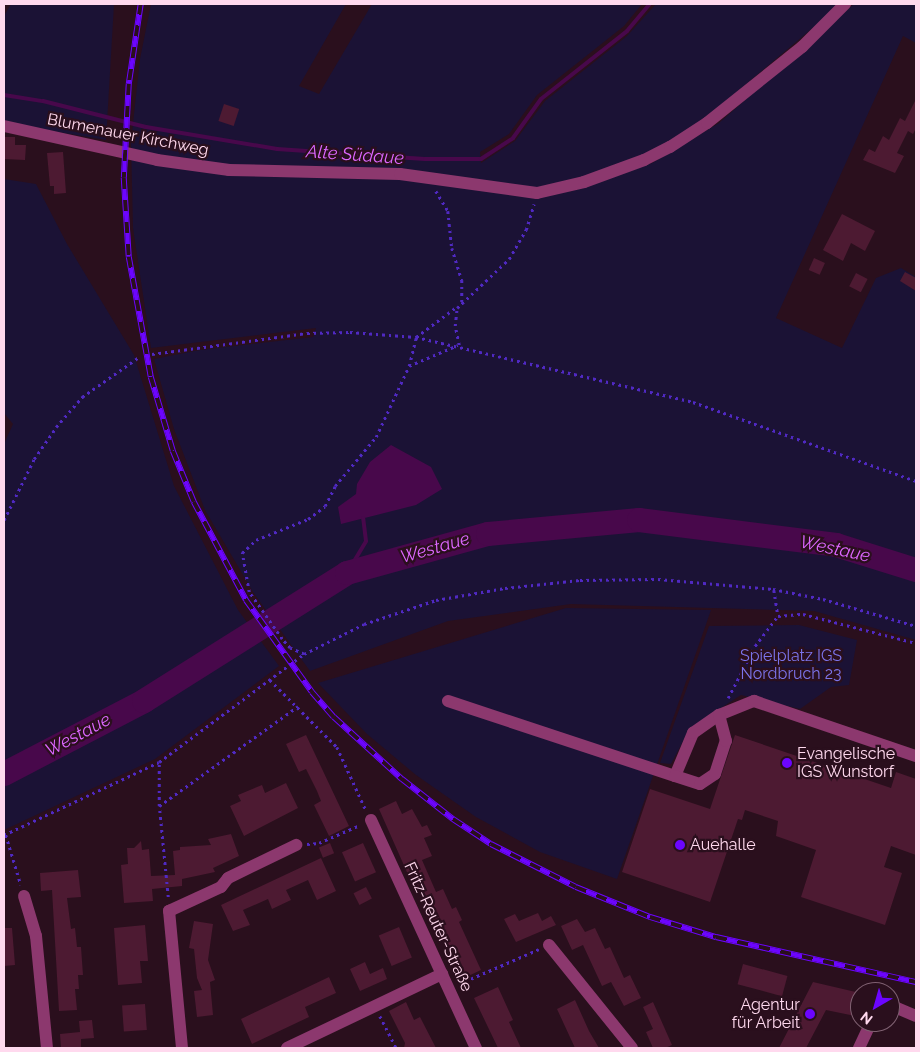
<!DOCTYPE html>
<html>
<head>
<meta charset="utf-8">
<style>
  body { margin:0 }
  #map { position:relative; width:920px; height:1052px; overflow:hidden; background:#2a0f1d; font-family:Raleway,sans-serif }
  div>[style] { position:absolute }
  .green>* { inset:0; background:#1b1235 }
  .water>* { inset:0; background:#48084b }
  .stream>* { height:4px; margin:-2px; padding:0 2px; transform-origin:2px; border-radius:2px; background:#48084b }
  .river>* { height:24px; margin:-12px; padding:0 12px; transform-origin:12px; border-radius:12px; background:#48084b }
  .building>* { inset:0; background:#4d1a32; transform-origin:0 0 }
  .path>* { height:2.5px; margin-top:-1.25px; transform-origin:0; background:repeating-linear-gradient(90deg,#5029c3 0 2.5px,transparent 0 6.5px) }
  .minor>* { height:12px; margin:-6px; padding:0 6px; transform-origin:6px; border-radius:6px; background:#8c386e }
  .rail>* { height:5.5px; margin-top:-2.75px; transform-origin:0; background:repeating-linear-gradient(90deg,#2a0f1d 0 11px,#6c05ff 0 22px); box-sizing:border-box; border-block:1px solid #6c05ff }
  .dots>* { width:14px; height:14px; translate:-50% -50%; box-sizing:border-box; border:2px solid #2a0f1d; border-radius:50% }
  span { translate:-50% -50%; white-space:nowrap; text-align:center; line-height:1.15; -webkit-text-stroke:4.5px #2a0f1d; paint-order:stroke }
  .street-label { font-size:16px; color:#ffd9ee }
  .park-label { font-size:16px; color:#7c74eb }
  .poi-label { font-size:16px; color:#ffd9ee }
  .left { translate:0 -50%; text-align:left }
  .right { translate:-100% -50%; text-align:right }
  .water-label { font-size:18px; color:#dd67ff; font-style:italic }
  .frame { position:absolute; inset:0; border:5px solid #ffd9ee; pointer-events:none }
  .north { position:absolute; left:850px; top:982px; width:50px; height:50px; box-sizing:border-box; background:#2a0f1d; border:1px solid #7f6071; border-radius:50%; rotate:218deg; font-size:14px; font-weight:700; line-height:20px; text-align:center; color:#ffd9ee }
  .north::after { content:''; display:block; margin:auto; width:18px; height:22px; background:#6c05ff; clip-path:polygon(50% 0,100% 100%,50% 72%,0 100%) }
</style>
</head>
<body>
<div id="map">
  <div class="green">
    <div style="clip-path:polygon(11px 4px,114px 4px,106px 140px,4px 123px,4px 16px)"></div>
    <div style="clip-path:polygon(151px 4px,346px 4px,299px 86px,319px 94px,372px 4px,642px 4px,624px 26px,537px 95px,509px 134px,480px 152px,481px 163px,515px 141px,545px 101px,627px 36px,656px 4px,841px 4px,705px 119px,668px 142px,569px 192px,652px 163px,719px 123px,854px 4px,916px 4px,916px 43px,903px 36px,776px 318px,842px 348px,876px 278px,901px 268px,916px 277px,916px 640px,814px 611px,571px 604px,448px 621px,310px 671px,253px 592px,205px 510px,174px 429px,154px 359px,200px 350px,313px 337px,316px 328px,151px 348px,133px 228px,131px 142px,140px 59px)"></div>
    <div style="clip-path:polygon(4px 179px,36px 184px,67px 244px,134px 355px,174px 486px,238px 610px,279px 666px,155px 759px,4px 830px,4px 444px,13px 424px,4px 413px)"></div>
    <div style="clip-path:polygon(566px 608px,711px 610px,617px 879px,540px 852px,476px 817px,416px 775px,367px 734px,318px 683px)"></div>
    <div style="clip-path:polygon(799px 625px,857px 640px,849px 685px,831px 687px,800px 709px,741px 695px,690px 728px,671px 764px,660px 763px,709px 626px)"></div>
  </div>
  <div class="water">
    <div style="clip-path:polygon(391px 445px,431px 467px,442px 489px,416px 505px,341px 524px,338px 507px,356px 494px,357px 484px,370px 462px)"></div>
  </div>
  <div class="stream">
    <div style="left:4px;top:95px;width:39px;rotate:9deg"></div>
    <div style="left:43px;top:101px;width:106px;rotate:14.2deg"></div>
    <div style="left:146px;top:127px;width:133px;rotate:9.5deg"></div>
    <div style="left:277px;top:149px;width:148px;rotate:3.9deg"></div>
    <div style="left:425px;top:159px;width:56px"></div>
    <div style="left:481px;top:159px;width:38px;rotate:-33deg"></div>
    <div style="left:513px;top:138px;width:48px;rotate:-54.3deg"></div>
    <div style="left:541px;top:99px;width:110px;rotate:-38.3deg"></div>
    <div style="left:627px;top:31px;width:35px;rotate:-50deg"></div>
    <div style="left:347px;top:573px;width:37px;rotate:-59deg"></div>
    <div style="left:366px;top:541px;width:23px;rotate:-97deg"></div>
  </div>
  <div class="river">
    <div style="left:4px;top:774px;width:158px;rotate:-27.5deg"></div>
    <div style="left:144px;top:701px;width:240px;rotate:-32.2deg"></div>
    <div style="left:347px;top:573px;width:146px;rotate:-15.5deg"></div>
    <div style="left:488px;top:534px;width:152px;rotate:-5.3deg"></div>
    <div style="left:639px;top:520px;width:199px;rotate:7.2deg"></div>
    <div style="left:836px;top:545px;width:84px;rotate:17.4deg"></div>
  </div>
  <div class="building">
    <div style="clip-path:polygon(916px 99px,916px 128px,913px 134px,908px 131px,897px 153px,904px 156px,895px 173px,863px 160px,869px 149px,875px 152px,883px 136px,889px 140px,900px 118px,905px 121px)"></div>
    <div style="left:224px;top:104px;width:16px;height:18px;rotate:18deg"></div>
    <div style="clip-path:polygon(4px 137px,15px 137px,15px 145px,26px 145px,25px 160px,4px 159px)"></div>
    <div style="clip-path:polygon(63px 152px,66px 193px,54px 194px,54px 186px,50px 186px,47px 153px)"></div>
    <div style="clip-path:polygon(842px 214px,875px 231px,865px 251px,851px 243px,843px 261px,823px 250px)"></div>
    <div style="left:814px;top:258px;width:12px;height:13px;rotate:24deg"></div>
    <div style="clip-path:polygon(905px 272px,916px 278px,916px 291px,900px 281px)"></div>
    <div style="left:856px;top:273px;width:13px;height:15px;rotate:27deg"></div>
    <div style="clip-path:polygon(306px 735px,349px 826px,329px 836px,314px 805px,321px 801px,317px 791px,306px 769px,299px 772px,286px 744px)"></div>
    <div style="clip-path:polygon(735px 735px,891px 788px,896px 772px,916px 779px,916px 855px,891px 846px,884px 867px,902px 873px,885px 925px,801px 897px,816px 850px,776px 836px,778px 821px,745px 810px,742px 820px,738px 819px,710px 902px,622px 872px,650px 789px,710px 809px)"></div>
    <div style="clip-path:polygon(286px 783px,298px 808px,244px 836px,230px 806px,241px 801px,238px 795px,262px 785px,265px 793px)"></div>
    <div style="clip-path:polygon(396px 801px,402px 814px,412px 809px,422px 827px,427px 825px,432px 835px,424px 838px,432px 856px,422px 860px,436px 892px,443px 889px,452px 909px,456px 907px,462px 920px,459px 922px,481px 970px,464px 978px,440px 930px,435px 932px,422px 905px,431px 901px,414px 888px,379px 809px)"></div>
    <div style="clip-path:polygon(231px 834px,239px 856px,213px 868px,215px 872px,182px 879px,182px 886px,152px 889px,153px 901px,124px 903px,121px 865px,128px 864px,127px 848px,134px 848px,141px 841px,142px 850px,149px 849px,151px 876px,175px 875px,173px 851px,180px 850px,180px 847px,211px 845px,208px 839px)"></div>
    <div style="left:330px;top:843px;width:11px;height:12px;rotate:68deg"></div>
    <div style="left:363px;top:843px;width:32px;height:23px;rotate:66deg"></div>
    <div style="clip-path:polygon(321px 858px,336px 891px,317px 900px,308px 880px,286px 890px,291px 900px,272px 909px,268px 899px,243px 910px,250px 925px,233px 931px,221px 905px)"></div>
    <div style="clip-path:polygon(78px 870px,81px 897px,67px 898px,71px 929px,75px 928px,77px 947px,81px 947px,83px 975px,78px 975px,79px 989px,75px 989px,77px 1010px,59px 1011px,52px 890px,41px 891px,40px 873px)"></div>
    <div style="left:366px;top:887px;width:13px;height:14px;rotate:63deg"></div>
    <div style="clip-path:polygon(538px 913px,542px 921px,551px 916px,556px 925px,516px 942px,504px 919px,515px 914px,519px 921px)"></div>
    <div style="clip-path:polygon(577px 919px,585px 932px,595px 928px,605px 949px,610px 947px,624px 978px,630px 975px,641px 998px,624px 1006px,611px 982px,602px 986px,583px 945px,572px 950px,561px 926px)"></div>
    <div style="clip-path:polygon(194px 921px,213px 924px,208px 960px,215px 980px,210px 982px,213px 1015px,197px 1017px,194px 991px,202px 990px,197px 978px,194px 949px,189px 948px)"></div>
    <div style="clip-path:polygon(145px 925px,148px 961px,140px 961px,142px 983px,118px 985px,114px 928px)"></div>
    <div style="left:399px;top:927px;width:33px;height:22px;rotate:67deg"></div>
    <div style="clip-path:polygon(4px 928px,12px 928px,15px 965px,4px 966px)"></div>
    <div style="clip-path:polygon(365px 962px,370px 974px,383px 968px,387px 979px,360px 991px,350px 969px)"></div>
    <div style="left:743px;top:964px;width:46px;height:21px;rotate:15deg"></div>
    <div style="clip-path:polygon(329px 977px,336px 993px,305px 1007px,309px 1017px,252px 1044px,241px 1019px)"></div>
    <div style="clip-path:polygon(813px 982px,860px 993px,860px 1017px,826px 1010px,806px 1048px,779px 1048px)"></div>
    <div style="clip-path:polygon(498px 987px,513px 1020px,509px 1022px,521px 1048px,498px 1048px,474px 998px)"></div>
    <div style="clip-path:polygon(575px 1000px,589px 1031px,599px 1048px,575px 1048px,557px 1009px)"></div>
    <div style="clip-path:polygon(406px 1002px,414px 1020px,420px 1017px,436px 1048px,404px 1048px,405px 1043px,389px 1011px)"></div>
    <div style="clip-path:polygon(653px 1002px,672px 1045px,665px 1048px,653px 1048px,646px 1032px,653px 1029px,643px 1007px)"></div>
    <div style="left:145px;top:1004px;width:26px;height:23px;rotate:86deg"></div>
    <div style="clip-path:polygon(92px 1020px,94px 1038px,81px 1039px,81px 1048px,61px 1048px,60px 1034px,80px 1032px,79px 1021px)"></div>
  </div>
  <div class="path">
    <div style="left:436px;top:191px;width:23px;rotate:59deg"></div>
    <div style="left:448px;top:211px;width:37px;rotate:84deg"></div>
    <div style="left:452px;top:248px;width:34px;rotate:73deg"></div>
    <div style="left:462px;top:280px;width:23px;rotate:90deg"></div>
    <div style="left:459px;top:345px;width:19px;rotate:-102deg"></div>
    <div style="left:455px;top:326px;width:18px;rotate:-84deg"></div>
    <div style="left:457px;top:308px;width:71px;rotate:-43.3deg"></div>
    <div style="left:509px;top:259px;width:34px;rotate:-60deg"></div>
    <div style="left:526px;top:230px;width:27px;rotate:-73deg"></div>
    <div style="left:152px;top:354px;width:156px;rotate:-7.7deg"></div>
    <div style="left:307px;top:333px;width:43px;rotate:-1.3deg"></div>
    <div style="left:350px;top:332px;width:66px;rotate:4.3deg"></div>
    <div style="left:416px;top:337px;width:285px;rotate:13.2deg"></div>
    <div style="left:693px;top:402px;width:237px;rotate:19.5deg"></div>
    <div style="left:409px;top:366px;width:30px;rotate:-76deg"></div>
    <div style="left:416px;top:337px;width:49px;rotate:-36.6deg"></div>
    <div style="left:4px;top:520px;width:68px;rotate:-63.8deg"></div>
    <div style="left:34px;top:459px;width:39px;rotate:-55deg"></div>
    <div style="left:56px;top:427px;width:40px;rotate:-49deg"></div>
    <div style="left:82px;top:397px;width:70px;rotate:-35.1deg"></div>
    <div style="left:774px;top:590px;width:26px;rotate:81deg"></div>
    <div style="left:778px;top:616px;width:25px;rotate:-5deg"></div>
    <div style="left:803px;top:614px;width:117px;rotate:14.4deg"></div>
    <div style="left:304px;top:654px;width:15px;rotate:-157deg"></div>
    <div style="left:290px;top:648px;width:12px;rotate:-132deg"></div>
    <div style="left:282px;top:639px;width:57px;rotate:-125.1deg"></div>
    <div style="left:249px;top:592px;width:40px;rotate:-100deg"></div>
    <div style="left:242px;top:553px;width:19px;rotate:-43deg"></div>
    <div style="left:256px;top:540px;width:56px;rotate:-22deg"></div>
    <div style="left:308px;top:519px;width:21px;rotate:-37deg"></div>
    <div style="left:325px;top:506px;width:22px;rotate:-63deg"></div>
    <div style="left:335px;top:486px;width:64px;rotate:-50.1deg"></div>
    <div style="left:376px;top:437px;width:78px;rotate:-65.1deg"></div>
    <div style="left:409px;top:366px;width:53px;rotate:-23.2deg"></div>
    <div style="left:270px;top:680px;width:95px;rotate:45deg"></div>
    <div style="left:337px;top:747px;width:69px;rotate:65.3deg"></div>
    <div style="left:728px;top:698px;width:59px;rotate:-62.6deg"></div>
    <div style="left:755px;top:646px;width:38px;rotate:-53deg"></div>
    <div style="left:159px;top:806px;width:43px;rotate:-90deg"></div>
    <div style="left:4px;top:835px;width:171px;rotate:-25.2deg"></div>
    <div style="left:159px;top:762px;width:181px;rotate:-36.7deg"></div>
    <div style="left:304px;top:654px;width:67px;rotate:-26.6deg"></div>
    <div style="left:364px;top:624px;width:76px;rotate:-18.4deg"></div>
    <div style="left:436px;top:600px;width:70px;rotate:-9.9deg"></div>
    <div style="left:505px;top:588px;width:75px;rotate:-6.1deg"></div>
    <div style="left:580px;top:580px;width:78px;rotate:-0.7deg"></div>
    <div style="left:658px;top:579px;width:115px;rotate:5deg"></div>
    <div style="left:773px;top:589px;width:51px;rotate:11.3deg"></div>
    <div style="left:823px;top:599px;width:97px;rotate:16.2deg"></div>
    <div style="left:6px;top:835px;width:52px;rotate:73.3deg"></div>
    <div style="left:307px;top:844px;width:12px;rotate:-5deg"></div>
    <div style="left:319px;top:843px;width:45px;rotate:-23.7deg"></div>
    <div style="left:168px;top:897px;width:91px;rotate:-95.6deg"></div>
    <div style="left:159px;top:806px;width:171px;rotate:-35.7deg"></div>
    <div style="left:459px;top:984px;width:87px;rotate:-23.6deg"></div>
    <div style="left:380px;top:1016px;width:36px;rotate:63deg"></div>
  </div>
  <div class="minor">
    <div style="left:4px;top:126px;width:157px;rotate:12.5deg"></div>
    <div style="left:157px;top:160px;width:73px;rotate:7.9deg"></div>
    <div style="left:229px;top:170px;width:171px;rotate:1.3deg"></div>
    <div style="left:400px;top:174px;width:138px;rotate:7.9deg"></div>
    <div style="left:537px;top:193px;width:48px;rotate:-13.2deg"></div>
    <div style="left:584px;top:182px;width:64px;rotate:-20.1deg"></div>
    <div style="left:644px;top:160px;width:29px;rotate:-27deg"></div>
    <div style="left:670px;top:147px;width:44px;rotate:-33deg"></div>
    <div style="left:707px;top:123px;width:122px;rotate:-38.7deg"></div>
    <div style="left:802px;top:47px;width:61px;rotate:-45deg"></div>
    <div style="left:448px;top:701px;width:239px;rotate:18.3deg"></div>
    <div style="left:675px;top:776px;width:47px;rotate:-67.3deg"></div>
    <div style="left:693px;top:733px;width:32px;rotate:-35deg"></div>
    <div style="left:719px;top:715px;width:38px;rotate:-22deg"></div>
    <div style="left:754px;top:701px;width:171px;rotate:18.8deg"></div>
    <div style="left:675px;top:776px;width:26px;rotate:18deg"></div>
    <div style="left:700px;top:784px;width:18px;rotate:-34deg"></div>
    <div style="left:715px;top:774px;width:35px;rotate:-72deg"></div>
    <div style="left:726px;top:741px;width:27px;rotate:-105deg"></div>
    <div style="left:371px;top:820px;width:251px;rotate:65.3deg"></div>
    <div style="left:24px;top:896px;width:42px;rotate:73.3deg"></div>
    <div style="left:36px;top:936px;width:113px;rotate:84.4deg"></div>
    <div style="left:549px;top:945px;width:132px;rotate:51.1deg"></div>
    <div style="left:890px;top:1005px;width:28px;rotate:23deg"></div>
    <div style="left:182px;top:1048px;width:138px;rotate:-95.4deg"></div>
    <div style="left:169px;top:911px;width:57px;rotate:-24.8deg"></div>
    <div style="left:221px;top:887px;width:11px;rotate:-52deg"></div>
    <div style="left:228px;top:878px;width:76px;rotate:-25.9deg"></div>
    <div style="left:287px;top:1048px;width:172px;rotate:-25.5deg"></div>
    <div style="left:859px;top:1048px;width:29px;rotate:-65deg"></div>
  </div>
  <div class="rail">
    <div style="left:141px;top:4px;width:81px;rotate:98.5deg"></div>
    <div style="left:129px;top:84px;width:94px;rotate:93deg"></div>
    <div style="left:124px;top:178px;width:79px;rotate:86.4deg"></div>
    <div style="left:129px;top:257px;width:122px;rotate:79.6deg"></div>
    <div style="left:151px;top:377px;width:77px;rotate:73.4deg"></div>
    <div style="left:173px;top:451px;width:55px;rotate:67.6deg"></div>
    <div style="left:194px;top:502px;width:111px;rotate:62deg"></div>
    <div style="left:246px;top:600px;width:113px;rotate:54.3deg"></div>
    <div style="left:312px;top:692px;width:33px;rotate:49deg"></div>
    <div style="left:334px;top:717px;width:92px;rotate:42.4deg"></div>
    <div style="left:402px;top:779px;width:65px;rotate:38.1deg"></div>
    <div style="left:453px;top:819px;width:45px;rotate:33.3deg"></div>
    <div style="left:491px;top:844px;width:95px;rotate:26.8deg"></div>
    <div style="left:576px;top:887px;width:80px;rotate:22.1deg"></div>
    <div style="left:650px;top:917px;width:69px;rotate:16.9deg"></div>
    <div style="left:716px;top:937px;width:205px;rotate:12.7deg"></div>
  </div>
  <div class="dots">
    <div style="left:787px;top:763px;background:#6c05ff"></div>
    <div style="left:680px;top:845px;background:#6c05ff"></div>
    <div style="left:810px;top:1014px;background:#6c05ff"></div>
  </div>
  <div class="street-label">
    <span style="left:128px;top:135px;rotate:11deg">Blumenauer Kirchweg</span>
    <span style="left:438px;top:927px;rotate:65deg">Fritz-Reuter-Straße</span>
  </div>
  <div class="park-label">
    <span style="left:791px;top:665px">Spielplatz IGS<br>Nordbruch 23</span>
  </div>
  <div class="poi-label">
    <span class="left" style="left:797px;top:763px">Evangelische<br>IGS Wunstorf</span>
    <span class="left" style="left:690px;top:845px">Auehalle</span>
    <span class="right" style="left:800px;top:1014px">Agentur<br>für Arbeit</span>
  </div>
  <div class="water-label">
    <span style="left:355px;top:155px;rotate:4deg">Alte Südaue</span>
    <span style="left:435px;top:548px;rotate:-16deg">Westaue</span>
    <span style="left:835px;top:549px;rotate:12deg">Westaue</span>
    <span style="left:78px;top:735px;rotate:-28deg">Westaue</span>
  </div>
  <div class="frame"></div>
  <div class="north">N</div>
</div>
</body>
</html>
